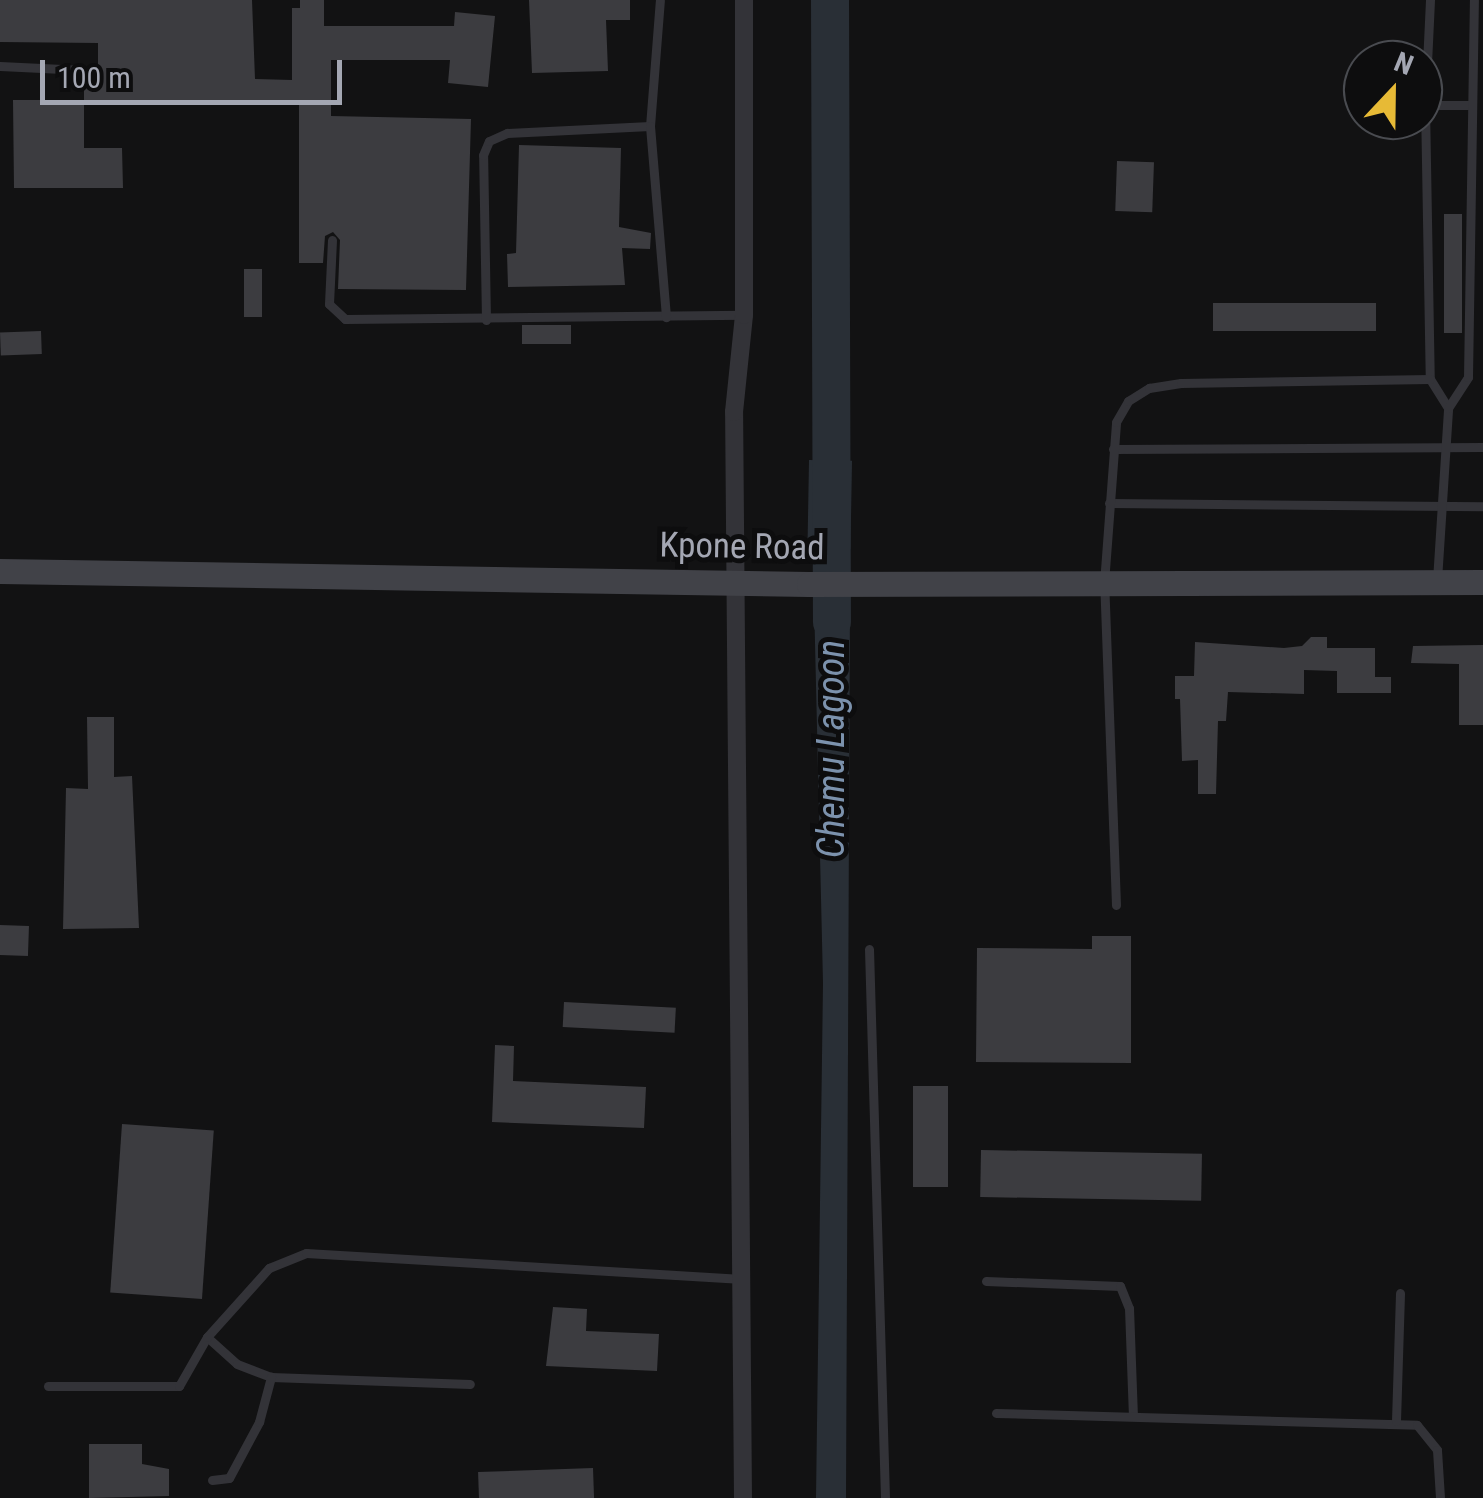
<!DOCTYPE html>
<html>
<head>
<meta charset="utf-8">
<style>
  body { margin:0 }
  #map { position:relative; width:1483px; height:1498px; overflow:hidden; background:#121213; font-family:"Roboto Condensed",sans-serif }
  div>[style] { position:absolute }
  .water>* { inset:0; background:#292f36; transform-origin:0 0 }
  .river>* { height:38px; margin:-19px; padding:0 19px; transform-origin:19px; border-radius:19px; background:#292f36 }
  .building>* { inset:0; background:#3c3c40; transform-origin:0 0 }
  .lane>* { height:9px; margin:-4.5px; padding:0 4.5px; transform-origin:4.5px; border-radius:4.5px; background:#333338 }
  .street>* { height:18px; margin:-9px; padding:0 9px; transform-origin:9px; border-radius:9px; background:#333338 }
  .secondary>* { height:25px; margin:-12.5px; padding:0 12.5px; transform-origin:12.5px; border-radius:12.5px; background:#414248 }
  span { translate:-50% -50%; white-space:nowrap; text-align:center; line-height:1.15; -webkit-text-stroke:10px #0d0d0e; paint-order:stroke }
  .street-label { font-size:35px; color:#a4a7b3 }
  .water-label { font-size:38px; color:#7c92ad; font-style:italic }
  .north { position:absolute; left:1343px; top:40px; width:100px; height:100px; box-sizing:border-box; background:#0d0d0e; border:2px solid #494b50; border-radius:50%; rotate:22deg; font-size:28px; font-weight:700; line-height:40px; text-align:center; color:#a4a7b3 }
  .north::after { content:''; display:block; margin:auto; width:35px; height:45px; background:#e7ba36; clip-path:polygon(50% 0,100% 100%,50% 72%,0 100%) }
  .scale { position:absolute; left:40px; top:60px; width:302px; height:45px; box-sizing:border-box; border:5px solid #a4a7b3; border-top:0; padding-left:12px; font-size:30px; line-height:35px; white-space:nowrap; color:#a4a7b3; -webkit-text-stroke:8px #0d0d0e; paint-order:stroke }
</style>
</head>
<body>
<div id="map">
  <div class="water">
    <div style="left:809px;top:460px;width:43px;height:88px;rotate:1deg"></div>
    <div style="clip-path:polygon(850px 599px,846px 1498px,816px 1498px,823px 983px,814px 600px)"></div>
  </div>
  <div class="river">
    <div style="left:830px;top:0;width:622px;rotate:89.82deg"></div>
  </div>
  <div class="building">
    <div style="clip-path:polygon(0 0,252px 0,255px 79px,292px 80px,292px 8px,300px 8px,300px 0,324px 0,324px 26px,454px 26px,455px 12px,495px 16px,488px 87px,448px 83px,450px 60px,331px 60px,331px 116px,471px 119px,466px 290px,338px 289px,340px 240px,333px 232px,325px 236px,323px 263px,299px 263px,299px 104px,84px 102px,84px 78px,98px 78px,98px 43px,0 42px)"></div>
    <div style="clip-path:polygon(529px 0,630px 0,630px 20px,606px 20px,608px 71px,532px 73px)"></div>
    <div style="clip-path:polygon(13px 100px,84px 100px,84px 148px,122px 148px,123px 188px,14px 188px)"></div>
    <div style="clip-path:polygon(519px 145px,621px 148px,619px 227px,651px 233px,650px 249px,622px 248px,625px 285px,508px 287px,507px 254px,516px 253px)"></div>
    <div style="left:1117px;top:161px;width:37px;height:50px;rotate:2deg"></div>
    <div style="left:1444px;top:214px;width:18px;height:119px"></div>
    <div style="left:244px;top:269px;width:18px;height:48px"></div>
    <div style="left:1213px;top:303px;width:163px;height:28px"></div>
    <div style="left:522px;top:325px;width:49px;height:19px"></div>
    <div style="left:41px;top:331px;width:23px;height:41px;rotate:88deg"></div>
    <div style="clip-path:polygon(1311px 637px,1327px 637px,1327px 648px,1375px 648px,1375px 677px,1391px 677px,1391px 693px,1337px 693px,1337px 671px,1304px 670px,1304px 694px,1228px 692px,1226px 721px,1218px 721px,1216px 794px,1198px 794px,1198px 760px,1182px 761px,1180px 699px,1175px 699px,1175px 676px,1194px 676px,1195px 642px,1284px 648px,1302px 646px)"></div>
    <div style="clip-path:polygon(1483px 645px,1483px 725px,1459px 725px,1459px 664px,1411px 663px,1413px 646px)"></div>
    <div style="clip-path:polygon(87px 717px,114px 717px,114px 777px,132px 776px,139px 928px,63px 929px,66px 788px,88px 789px)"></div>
    <div style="left:0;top:925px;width:29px;height:30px;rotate:2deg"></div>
    <div style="clip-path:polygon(1092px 936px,1131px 936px,1131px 1063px,976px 1062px,977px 948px,1092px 949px)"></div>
    <div style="left:564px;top:1002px;width:112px;height:25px;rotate:3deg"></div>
    <div style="clip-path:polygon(495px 1045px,514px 1046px,513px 1081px,646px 1087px,644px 1128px,492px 1122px)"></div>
    <div style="left:913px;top:1086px;width:35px;height:101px"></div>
    <div style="left:122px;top:1124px;width:92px;height:169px;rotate:4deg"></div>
    <div style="left:981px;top:1150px;width:221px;height:47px;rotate:1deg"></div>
    <div style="clip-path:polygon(553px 1307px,587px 1309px,586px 1331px,659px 1334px,657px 1371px,546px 1366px)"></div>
    <div style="clip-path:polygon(89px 1444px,142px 1444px,142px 1464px,169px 1469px,169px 1496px,89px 1498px)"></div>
    <div style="left:593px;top:1468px;width:30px;height:115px;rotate:88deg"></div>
  </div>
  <div class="lane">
    <div style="left:1430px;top:0;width:105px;rotate:92.7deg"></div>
    <div style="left:1425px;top:105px;width:274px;rotate:89deg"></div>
    <div style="left:1430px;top:379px;width:34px;rotate:58deg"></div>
    <div style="left:0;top:66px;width:83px;rotate:2.8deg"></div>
    <div style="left:1425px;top:105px;width:46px"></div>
    <div style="left:650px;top:126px;width:126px;rotate:-85.5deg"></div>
    <div style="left:332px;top:240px;width:64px;rotate:92.7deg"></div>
    <div style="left:329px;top:304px;width:22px;rotate:43deg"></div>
    <div style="left:345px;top:319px;width:399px;rotate:-0.6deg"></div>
    <div style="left:486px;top:320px;width:165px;rotate:-91deg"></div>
    <div style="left:483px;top:155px;width:15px;rotate:-67deg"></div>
    <div style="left:489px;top:141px;width:20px;rotate:-24deg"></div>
    <div style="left:507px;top:133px;width:143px;rotate:-2.8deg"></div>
    <div style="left:650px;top:126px;width:192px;rotate:85.2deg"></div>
    <div style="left:1113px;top:449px;width:370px;rotate:-0.3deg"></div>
    <div style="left:1109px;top:503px;width:374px;rotate:0.5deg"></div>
    <div style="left:1437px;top:580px;width:172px;rotate:-86.3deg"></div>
    <div style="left:1448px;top:408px;width:37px;rotate:-57deg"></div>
    <div style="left:1468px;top:377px;width:377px;rotate:-89.1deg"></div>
    <div style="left:1116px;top:905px;width:322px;rotate:-92.1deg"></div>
    <div style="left:1104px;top:583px;width:161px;rotate:-85.7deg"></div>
    <div style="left:1116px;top:422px;width:24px;rotate:-60deg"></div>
    <div style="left:1128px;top:401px;width:25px;rotate:-32deg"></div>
    <div style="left:1149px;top:388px;width:32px;rotate:-9deg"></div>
    <div style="left:1181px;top:383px;width:249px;rotate:-0.9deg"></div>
    <div style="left:869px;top:949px;width:549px;rotate:88.33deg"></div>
    <div style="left:986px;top:1281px;width:134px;rotate:2.1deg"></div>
    <div style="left:1120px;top:1286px;width:24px;rotate:68deg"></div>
    <div style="left:1129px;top:1308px;width:108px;rotate:87.9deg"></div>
    <div style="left:207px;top:1337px;width:40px;rotate:42deg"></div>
    <div style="left:237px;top:1364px;width:36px;rotate:21deg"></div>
    <div style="left:271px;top:1377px;width:199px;rotate:2deg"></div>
    <div style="left:48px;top:1386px;width:131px"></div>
    <div style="left:179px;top:1386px;width:56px;rotate:-60.3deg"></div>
    <div style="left:207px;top:1337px;width:93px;rotate:-48.1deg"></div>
    <div style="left:269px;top:1268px;width:40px;rotate:-22deg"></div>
    <div style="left:306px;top:1253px;width:437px;rotate:3.4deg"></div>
    <div style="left:996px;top:1413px;width:421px;rotate:1.6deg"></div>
    <div style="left:1417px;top:1425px;width:32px;rotate:51deg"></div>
    <div style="left:1437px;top:1450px;width:48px;rotate:86.4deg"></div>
    <div style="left:1396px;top:1421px;width:128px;rotate:-88.2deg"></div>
    <div style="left:212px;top:1480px;width:17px;rotate:-7deg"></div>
    <div style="left:229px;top:1478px;width:64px;rotate:-61.8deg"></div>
    <div style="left:259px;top:1422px;width:47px;rotate:-75.1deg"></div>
  </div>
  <div class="street">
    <div style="left:743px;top:1498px;width:1086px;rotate:-90.47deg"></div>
    <div style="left:734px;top:412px;width:98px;rotate:-84.1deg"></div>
    <div style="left:744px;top:315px;width:315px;rotate:-90deg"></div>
  </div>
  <div class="secondary">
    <div style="left:0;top:571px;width:809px;rotate:0.92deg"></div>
    <div style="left:809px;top:584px;width:674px;rotate:-0.17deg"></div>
  </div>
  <div class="street-label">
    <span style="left:742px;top:547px;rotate:1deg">Kpone Road</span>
  </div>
  <div class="water-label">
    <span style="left:832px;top:749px;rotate:-90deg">Chemu Lagoon</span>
  </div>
  <div class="north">N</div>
  <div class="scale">100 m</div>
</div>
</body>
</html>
